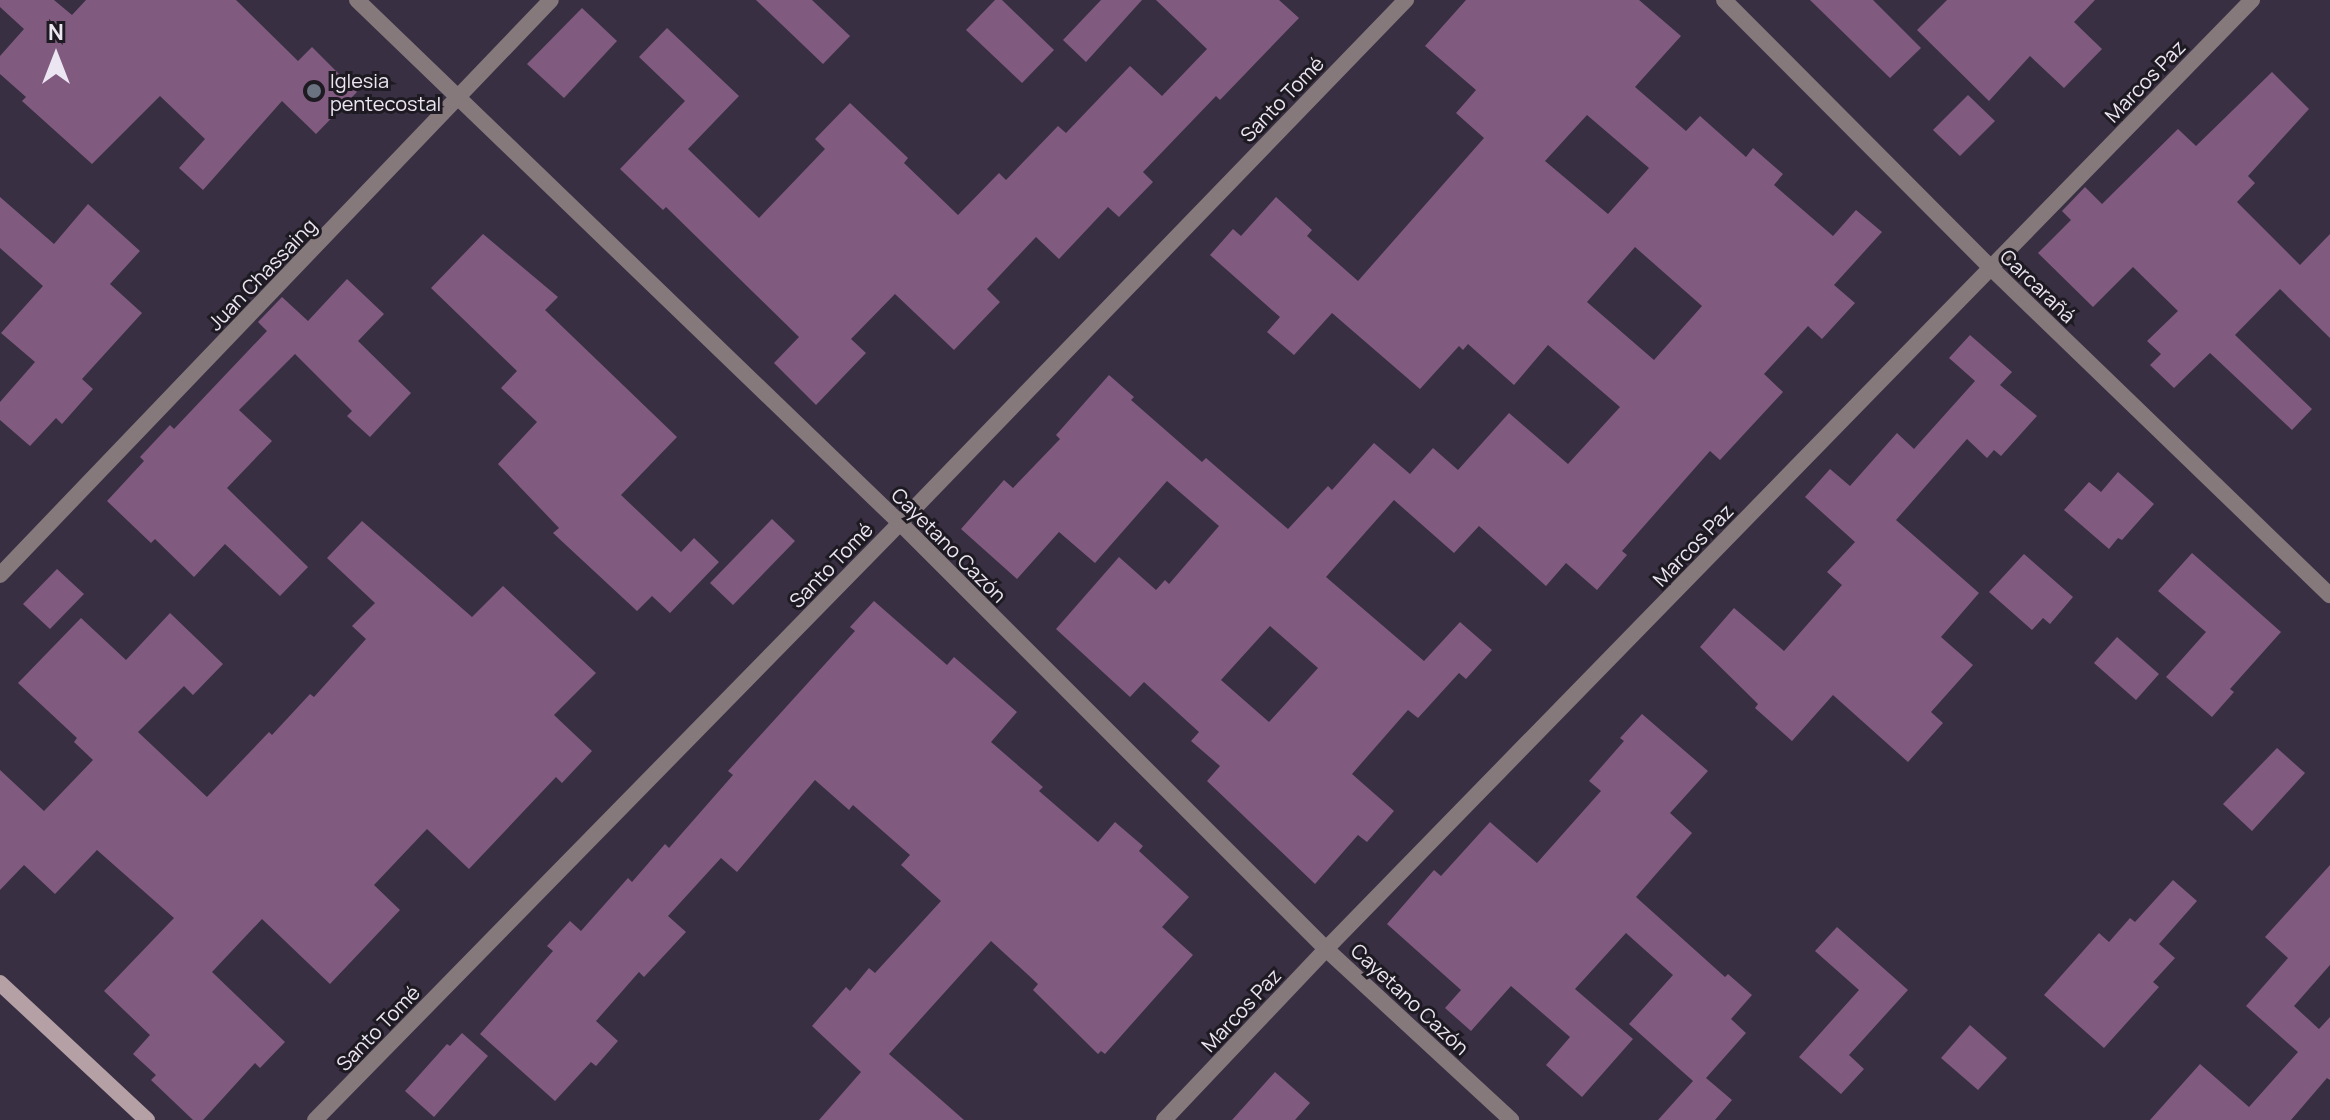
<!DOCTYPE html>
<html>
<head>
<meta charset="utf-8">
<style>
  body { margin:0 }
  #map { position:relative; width:2330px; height:1120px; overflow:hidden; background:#382f43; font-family:Manrope,sans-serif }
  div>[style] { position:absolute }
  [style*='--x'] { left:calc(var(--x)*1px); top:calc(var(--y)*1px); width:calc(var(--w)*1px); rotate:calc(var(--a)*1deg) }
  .building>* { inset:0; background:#815a7f }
  .street>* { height:16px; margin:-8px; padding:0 8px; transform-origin:8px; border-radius:8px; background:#86797c }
  .secondary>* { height:16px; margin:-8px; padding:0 8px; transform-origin:8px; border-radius:8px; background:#b4a0a5 }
  .dots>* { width:22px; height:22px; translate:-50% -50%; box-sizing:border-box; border:4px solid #1e1a22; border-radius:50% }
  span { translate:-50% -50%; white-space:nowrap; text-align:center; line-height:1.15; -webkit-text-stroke:6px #1e1a22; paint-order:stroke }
  .poi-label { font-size:20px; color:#ece6f3 }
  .left { translate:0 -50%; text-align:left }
  .street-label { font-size:20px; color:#ece6f3 }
  .north { position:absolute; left:16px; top:16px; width:80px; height:80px; -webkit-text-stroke:6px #1e1a22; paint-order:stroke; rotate:0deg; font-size:22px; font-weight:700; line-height:32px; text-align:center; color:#ece6f3 }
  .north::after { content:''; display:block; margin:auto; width:28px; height:36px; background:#ece6f3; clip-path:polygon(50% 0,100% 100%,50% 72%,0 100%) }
</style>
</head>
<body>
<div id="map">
  <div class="building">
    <div style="clip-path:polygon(0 0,54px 0,72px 15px,86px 0,236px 0,298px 61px,312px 47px,357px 92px,316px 134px,282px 101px,203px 190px,179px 168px,205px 139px,160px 96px,92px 164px,22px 101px,26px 97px,0 74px,0 56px,24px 29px,0 7px)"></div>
    <div style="clip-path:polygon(756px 0,812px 0,850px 36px,823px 64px)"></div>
    <div style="clip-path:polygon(995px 0,1002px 0,1054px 50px,1022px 83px,966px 30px)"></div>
    <div style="clip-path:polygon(1101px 0,1142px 0,1086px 62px,1063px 40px)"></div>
    <div style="clip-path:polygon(1156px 0,1279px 0,1299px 18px,1220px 100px,1216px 96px,1143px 172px,1153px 182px,1119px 217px,1108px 207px,1059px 259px,1036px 237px,987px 289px,1000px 302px,954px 350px,895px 294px,851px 339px,866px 353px,816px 405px,774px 363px,799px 337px,666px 207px,663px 210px,620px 169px,685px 101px,639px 57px,667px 28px,739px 96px,688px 149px,759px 218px,825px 149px,815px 139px,850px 103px,908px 158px,904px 163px,958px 215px,999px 173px,1006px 180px,1058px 126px,1066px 133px,1130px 66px,1162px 96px,1207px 49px)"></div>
    <div style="clip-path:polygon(evenodd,1466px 0,1639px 0,1681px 36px,1635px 87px,1686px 131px,1700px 116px,1746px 157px,1753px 148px,1783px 174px,1774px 185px,1833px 236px,1856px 210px,1882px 232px,1834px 285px,1855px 303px,1822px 339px,1808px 326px,1764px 374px,1783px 392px,1720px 460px,1710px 451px,1622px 551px,1627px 555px,1597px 590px,1566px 563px,1546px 586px,1479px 526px,1454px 553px,1394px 500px,1326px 577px,1424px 661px,1460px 622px,1492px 650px,1466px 679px,1459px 673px,1418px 718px,1408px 710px,1352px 774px,1394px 811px,1367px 842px,1358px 835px,1315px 884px,1207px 781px,1220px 766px,1191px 741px,1199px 732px,1144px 682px,1130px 697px,1056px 629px,1119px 557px,1156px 590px,1165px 580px,1169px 584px,1219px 526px,1167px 481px,1095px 563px,1059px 532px,1017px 579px,961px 529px,1004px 480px,1013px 488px,1060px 439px,1056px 435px,1109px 375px,1134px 397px,1131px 400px,1202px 462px,1206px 458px,1288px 529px,1328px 486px,1332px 490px,1374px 443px,1410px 474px,1433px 448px,1458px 470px,1509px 413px,1568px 464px,1620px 407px,1548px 345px,1514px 385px,1468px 344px,1463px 350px,1459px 346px,1420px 389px,1332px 313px,1294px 355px,1267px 332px,1280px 317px,1210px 255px,1233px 229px,1241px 236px,1276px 197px,1312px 230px,1307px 236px,1358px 281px,1484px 138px,1456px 113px,1476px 90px,1425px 46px,1466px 0,1587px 115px,1649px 168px,1608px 214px,1545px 161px,1587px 115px,1466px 0,1635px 247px,1702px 306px,1654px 360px,1587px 302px,1635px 247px,1466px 0,1270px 626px,1318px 668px,1269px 722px,1221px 680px,1270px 626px)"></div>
    <div style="clip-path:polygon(1810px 0,1873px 0,1921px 48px,1890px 78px)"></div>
    <div style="clip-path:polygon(1947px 0,2095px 0,2074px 22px,2102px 49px,2064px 88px,2030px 56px,1989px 101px,1917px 30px)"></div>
    <div style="clip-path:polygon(582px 8px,617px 41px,564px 98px,527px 64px)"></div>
    <div style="clip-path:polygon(2272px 72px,2309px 109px,2248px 176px,2255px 183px,2237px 202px,2300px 265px,2330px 234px,2330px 338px,2280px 289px,2235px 335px,2312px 409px,2292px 430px,2210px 353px,2174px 388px,2150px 365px,2161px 354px,2147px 341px,2178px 311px,2133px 267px,2093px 307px,2038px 253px,2071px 220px,2062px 211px,2085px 187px,2102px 204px,2178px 129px,2196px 146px)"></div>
    <div style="clip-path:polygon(1968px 95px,1995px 121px,1960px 156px,1933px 130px)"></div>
    <div style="clip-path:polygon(0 197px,54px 244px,88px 204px,140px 251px,110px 284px,142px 313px,82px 379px,93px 389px,62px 424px,56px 418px,30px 446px,0 420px,0 402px,35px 362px,1px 333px,43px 286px,0 248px)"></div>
    <div style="clip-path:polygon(483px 234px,558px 297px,545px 310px,677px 437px,621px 495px,681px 552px,694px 538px,719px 562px,670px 613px,652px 596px,637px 611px,553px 533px,559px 528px,498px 464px,537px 422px,501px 388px,517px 371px,431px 288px)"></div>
    <div style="clip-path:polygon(347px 279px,384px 314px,358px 341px,411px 393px,370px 437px,347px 416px,352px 411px,295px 354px,239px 410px,272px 441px,227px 488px,308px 567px,280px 596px,225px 544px,194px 577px,155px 539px,151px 543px,107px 501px,144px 461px,140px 457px,170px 425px,174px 429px,267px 331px,258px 322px,282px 297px,308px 321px)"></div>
    <div style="clip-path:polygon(1970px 335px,2012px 372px,2000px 385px,2037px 416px,2001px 456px,1994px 450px,1987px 458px,1967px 439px,1896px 520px,1979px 593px,1941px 637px,1973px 665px,1931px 712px,1943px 723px,1908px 762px,1833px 695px,1792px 741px,1755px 708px,1758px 704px,1700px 647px,1734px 608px,1784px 651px,1842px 585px,1827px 572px,1855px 542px,1805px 497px,1830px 469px,1850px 486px,1897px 433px,1914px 449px,1975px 381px,1949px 358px)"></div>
    <div style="clip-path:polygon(2118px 472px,2154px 504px,2122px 540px,2118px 538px,2109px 549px,2064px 510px,2089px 482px,2101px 492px)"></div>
    <div style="clip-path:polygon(772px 519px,795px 541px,733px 605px,710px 583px)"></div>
    <div style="clip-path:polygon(362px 521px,472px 617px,503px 586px,596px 673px,554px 715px,592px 751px,562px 783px,556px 777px,469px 869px,427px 829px,374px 885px,400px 910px,330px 984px,262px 919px,212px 972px,285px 1042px,260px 1068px,255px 1063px,203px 1120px,193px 1120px,151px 1080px,156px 1075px,133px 1054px,150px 1035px,104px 991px,174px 918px,97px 850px,55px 894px,24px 865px,0 890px,0 770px,44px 811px,93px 760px,74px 742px,77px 738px,18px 683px,81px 618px,126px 660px,170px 613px,223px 664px,193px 695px,184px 686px,138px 732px,207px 797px,269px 732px,272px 735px,310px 694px,314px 697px,366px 639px,352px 626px,375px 603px,327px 558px)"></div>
    <div style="clip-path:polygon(2192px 553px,2281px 632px,2230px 689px,2234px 692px,2212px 717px,2166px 677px,2206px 632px,2158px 591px)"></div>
    <div style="clip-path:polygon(2024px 554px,2073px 597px,2050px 624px,2043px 618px,2032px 630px,1989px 592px)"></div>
    <div style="clip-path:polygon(57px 569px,84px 594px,50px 629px,23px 604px)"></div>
    <div style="clip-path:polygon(874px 601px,947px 665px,954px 657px,1017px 712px,991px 742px,1043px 787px,1039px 791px,1098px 842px,1115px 822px,1143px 846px,1139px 851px,1189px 897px,1162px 927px,1193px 955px,1105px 1054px,1101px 1051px,1098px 1054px,1033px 990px,1038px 984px,991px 941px,889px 1054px,964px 1120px,819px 1120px,861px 1072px,812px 1026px,846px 987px,850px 991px,869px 968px,875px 973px,941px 901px,901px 865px,910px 855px,853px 805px,849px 810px,815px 780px,737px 872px,721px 858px,668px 916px,686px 932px,644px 977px,639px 972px,596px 1021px,618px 1041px,596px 1066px,591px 1062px,555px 1101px,480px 1034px,553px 951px,547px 946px,570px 921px,581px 931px,628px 878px,632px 882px,665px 844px,669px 848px,733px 775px,728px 771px,855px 631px,850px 627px)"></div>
    <div style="clip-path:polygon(2117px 637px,2159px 674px,2136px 700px,2094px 663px)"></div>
    <div style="clip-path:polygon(1642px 714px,1708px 771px,1670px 813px,1692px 833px,1636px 897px,1725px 977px,1728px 974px,1752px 995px,1731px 1019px,1746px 1033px,1706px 1078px,1732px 1100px,1715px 1120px,1658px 1120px,1693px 1081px,1629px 1024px,1673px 975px,1626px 933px,1575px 989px,1633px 1039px,1582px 1097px,1546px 1065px,1570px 1037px,1511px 986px,1471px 1031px,1445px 1008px,1461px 990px,1387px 924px,1434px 870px,1441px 876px,1490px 822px,1537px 863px,1601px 791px,1589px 781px,1624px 741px,1620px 738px)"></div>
    <div style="clip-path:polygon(2277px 748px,2305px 773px,2252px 831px,2223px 804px)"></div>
    <div style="clip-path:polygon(2330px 865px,2330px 965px,2294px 1006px,2319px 1029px,2330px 1017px,2330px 1080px,2327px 1078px,2291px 1120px,2150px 1120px,2200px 1064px,2249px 1107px,2298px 1052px,2246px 1006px,2288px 958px,2265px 937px)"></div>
    <div style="clip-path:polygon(2173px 880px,2197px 901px,2159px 944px,2175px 958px,2153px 982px,2159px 987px,2104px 1048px,2044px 995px,2099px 933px,2109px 942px,2130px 918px,2135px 922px)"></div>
    <div style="clip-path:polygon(1837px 927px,1908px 990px,1849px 1055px,1864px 1069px,1841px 1094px,1799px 1057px,1859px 990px,1815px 951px)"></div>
    <div style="clip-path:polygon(1970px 1025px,2007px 1058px,1978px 1090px,1941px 1058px)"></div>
    <div style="clip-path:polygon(462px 1033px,488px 1056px,434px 1117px,405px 1091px,447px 1044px,450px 1046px)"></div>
    <div style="clip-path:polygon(1275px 1072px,1310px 1103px,1295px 1120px,1232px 1120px)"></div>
  </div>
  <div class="street">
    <div style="--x:357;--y:0;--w:754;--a:43.93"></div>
    <div style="--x:900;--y:523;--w:602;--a:45"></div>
    <div style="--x:1326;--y:949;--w:252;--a:42.7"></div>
    <div style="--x:1724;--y:0;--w:378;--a:45.1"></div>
    <div style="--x:1991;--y:268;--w:471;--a:44"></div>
    <div style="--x:0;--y:575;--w:796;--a:-46.22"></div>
    <div style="--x:315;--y:1120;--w:836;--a:-45.58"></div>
    <div style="--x:900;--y:523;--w:728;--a:-45.95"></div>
    <div style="--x:1164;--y:1120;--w:236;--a:-46.5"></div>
    <div style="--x:1326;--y:949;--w:1326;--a:-45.7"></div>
  </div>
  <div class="secondary">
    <div style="--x:0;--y:983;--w:201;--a:43"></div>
  </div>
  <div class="dots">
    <div style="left:314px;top:91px;background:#6b7280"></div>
  </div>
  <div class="poi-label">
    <span class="left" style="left:330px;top:92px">Iglesia<br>pentecostal</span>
  </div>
  <div class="street-label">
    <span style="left:2145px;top:81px;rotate:-46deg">Marcos Paz</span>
    <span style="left:1282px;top:99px;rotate:-46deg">Santo Tomé</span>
    <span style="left:262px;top:274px;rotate:-46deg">Juan Chassaing</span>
    <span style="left:2038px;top:286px;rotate:44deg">Carcarañá</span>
    <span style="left:949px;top:545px;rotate:45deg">Cayetano Cazón</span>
    <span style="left:1693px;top:545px;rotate:-46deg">Marcos Paz</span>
    <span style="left:831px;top:565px;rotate:-46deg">Santo Tomé</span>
    <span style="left:1410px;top:999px;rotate:43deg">Cayetano Cazón</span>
    <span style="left:1241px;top:1010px;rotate:-47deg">Marcos Paz</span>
    <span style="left:378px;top:1028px;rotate:-46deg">Santo Tomé</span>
  </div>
  <div class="north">N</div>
</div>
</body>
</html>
